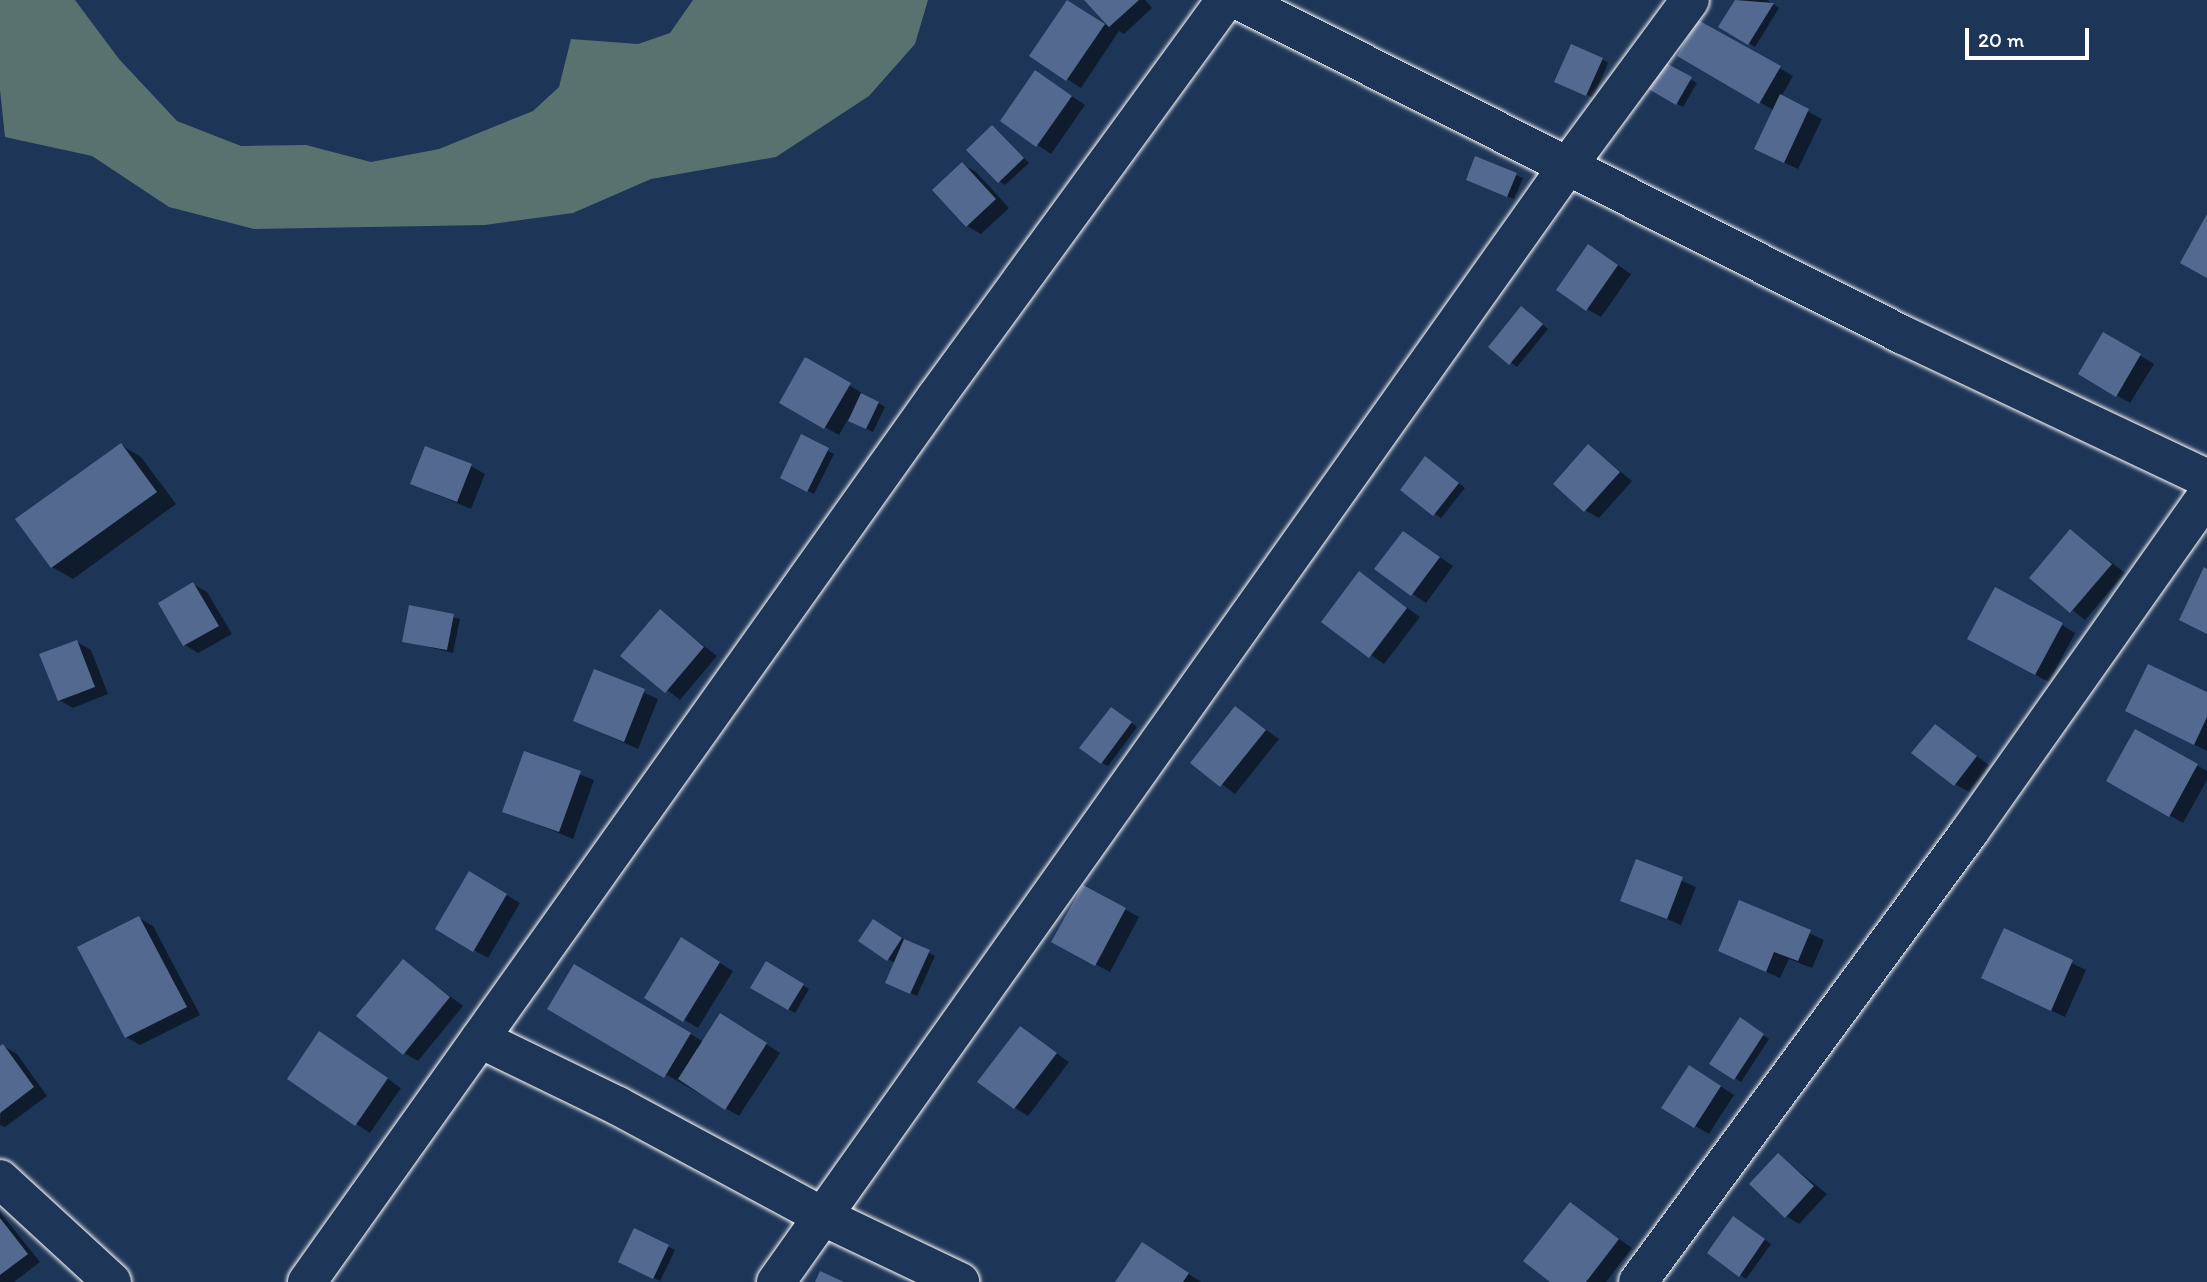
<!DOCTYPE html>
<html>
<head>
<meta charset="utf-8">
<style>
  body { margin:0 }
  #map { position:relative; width:2207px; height:1282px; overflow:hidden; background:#1d3557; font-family:Itim,sans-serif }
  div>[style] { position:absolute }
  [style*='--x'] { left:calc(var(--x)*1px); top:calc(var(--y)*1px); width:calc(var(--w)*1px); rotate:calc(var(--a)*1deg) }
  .green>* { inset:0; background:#57726f }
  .shadow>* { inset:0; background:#0007 }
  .building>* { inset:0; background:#546990 }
  .roads { filter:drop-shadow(0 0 2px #fff) drop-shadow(0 0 2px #fff) }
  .minor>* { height:38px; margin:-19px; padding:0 19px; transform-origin:19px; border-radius:19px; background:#1d3557 }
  span { translate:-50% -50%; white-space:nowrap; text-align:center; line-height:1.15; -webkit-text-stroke:6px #1d3557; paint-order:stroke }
  .scale { position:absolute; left:1965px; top:28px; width:124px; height:32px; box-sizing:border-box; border:4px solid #fff; border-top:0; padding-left:9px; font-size:21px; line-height:24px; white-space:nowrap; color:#fff; -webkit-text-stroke:5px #1d3557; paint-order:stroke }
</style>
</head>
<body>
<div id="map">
  <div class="green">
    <div style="clip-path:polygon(0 0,75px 0,119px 59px,177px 121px,241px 146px,306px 145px,371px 162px,439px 149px,533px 111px,559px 87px,571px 39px,638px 44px,670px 33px,693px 0,928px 0,915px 44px,869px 96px,776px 157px,651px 179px,573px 213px,485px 225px,254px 229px,169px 207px,92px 156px,5px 137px,0 90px)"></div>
  </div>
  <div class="shadow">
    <div style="clip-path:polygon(1087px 0,1145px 0,1152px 8px,1124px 34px,1119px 31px,1081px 88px,1032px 56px,1069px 1px,1111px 28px)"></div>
    <div style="clip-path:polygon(1737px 0,1767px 0,1779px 8px,1755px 47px,1721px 26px)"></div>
    <div style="clip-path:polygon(1699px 22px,1793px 76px,1781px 97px,1822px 119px,1798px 169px,1770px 156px,1775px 111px,1679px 56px)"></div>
    <div style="clip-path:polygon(1602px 59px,1608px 63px,1593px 98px,1563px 85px)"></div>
    <div style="clip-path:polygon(1663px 64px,1697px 83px,1683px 107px,1649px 88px)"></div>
    <div style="clip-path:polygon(1049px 81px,1085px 105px,1051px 154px,1002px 121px)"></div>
    <div style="clip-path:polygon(993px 128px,1029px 163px,1005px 185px,999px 181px)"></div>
    <div style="clip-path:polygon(962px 164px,976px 172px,1009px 208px,981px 234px,967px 226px,935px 190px)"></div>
    <div style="clip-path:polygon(1516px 175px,1523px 178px,1514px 199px,1474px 183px)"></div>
    <div style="clip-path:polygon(1602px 254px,1631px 274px,1601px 317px,1587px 309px)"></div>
    <div style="clip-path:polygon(1527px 312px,1548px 329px,1517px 367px,1490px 347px)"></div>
    <div style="clip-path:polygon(2104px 334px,2154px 364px,2130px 403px,2081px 374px)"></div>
    <div style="clip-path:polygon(806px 359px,885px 407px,873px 432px,848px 419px,839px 435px,781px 402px)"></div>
    <div style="clip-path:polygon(802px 437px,834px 454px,814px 494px,788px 481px)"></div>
    <div style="clip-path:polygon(121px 445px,141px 457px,176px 504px,73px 579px,52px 567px)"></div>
    <div style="clip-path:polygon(1589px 446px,1632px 481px,1599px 518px,1585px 510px)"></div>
    <div style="clip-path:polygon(1432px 462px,1465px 488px,1441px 518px,1402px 490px)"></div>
    <div style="clip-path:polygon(471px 466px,485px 474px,471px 509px,412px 484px)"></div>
    <div style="clip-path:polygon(2071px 531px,2125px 573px,2085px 620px,2031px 578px)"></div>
    <div style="clip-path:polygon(1417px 541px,1453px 566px,1426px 603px,1376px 569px)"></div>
    <div style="clip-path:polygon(1360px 574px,1420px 617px,1384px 664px,1323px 622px)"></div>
    <div style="clip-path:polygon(193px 584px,207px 592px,232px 634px,198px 653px,185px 645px)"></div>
    <div style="clip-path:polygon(410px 607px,460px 619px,453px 653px,404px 641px)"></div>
    <div style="clip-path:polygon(660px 612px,717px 656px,680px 700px,623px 655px)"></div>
    <div style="clip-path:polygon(2062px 625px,2075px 633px,2049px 682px,1983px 647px)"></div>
    <div style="clip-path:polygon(77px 642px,91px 650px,108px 694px,73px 708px,59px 700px)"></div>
    <div style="clip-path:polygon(595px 671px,658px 699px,638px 749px,575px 721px)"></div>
    <div style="clip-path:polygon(2207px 694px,2207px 751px,2127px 711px)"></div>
    <div style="clip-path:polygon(1236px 709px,1279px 739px,1235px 794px,1193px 762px)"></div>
    <div style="clip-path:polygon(1117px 712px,1137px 727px,1108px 766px,1102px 763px)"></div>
    <div style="clip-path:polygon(1935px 726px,1989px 765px,1969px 792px,1955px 784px)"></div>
    <div style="clip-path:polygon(2136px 731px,2207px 771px,2207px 780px,2183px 823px,2108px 780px)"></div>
    <div style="clip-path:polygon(525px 753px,594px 780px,573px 839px,504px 811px)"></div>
    <div style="clip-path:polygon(1637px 861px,1696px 887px,1681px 925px,1622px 900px)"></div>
    <div style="clip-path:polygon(469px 873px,520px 903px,488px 958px,437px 929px)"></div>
    <div style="clip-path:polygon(1084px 887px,1139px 917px,1110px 972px,1067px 949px)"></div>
    <div style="clip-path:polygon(1740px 902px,1824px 940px,1812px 968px,1789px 959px,1780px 978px,1720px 951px)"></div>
    <div style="clip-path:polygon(139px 918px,153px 926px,200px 1015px,140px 1045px,126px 1037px)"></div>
    <div style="clip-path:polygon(873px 922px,935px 956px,917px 996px,893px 986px,895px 963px,888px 959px)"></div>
    <div style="clip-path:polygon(2005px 931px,2086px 970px,2065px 1017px,1983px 978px)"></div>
    <div style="clip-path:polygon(696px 948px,733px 971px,698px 1028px,646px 997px)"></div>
    <div style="clip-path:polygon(403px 961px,463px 1006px,418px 1061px,404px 1053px)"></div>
    <div style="clip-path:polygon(767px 964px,809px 989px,795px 1013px,752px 987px)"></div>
    <div style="clip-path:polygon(575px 966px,704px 1042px,735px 1023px,780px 1053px,739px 1116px,549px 1008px)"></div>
    <div style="clip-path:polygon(1740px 1020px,1769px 1039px,1741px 1082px,1712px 1063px)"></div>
    <div style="clip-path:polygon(1020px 1028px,1069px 1062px,1028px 1116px,1015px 1108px)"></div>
    <div style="clip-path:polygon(333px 1041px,401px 1088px,370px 1133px,289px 1079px)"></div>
    <div style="clip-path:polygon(3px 1046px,17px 1054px,47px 1096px,5px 1127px,0 1125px)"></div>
    <div style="clip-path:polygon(1703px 1075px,1734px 1095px,1709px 1134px,1664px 1107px)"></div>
    <div style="clip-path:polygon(1778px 1155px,1827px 1194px,1799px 1224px,1786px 1216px)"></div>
    <div style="clip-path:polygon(1570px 1204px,1632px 1248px,1606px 1282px,1553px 1282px)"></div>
    <div style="clip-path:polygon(0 1212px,40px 1262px,14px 1282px,0 1282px)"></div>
    <div style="clip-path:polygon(1740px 1222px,1771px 1244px,1746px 1279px,1740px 1275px)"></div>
    <div style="clip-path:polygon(635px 1230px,675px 1250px,660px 1281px,626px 1265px)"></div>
    <div style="clip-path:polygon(1156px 1252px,1201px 1282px,1117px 1282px)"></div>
  </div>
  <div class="building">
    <div style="clip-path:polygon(1067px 0,1105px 24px,1066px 81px,1029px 56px)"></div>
    <div style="clip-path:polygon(1084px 0,1139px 0,1109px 27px)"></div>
    <div style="clip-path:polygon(1735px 0,1774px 3px,1748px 45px,1718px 27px)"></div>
    <div style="clip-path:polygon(1698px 20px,1781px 66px,1759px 104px,1677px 56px)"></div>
    <div style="clip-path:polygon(1571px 44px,1603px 58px,1586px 96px,1554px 82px)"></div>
    <div style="clip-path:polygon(1662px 61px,1692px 77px,1676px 105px,1647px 88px)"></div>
    <div style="clip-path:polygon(1035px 70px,1072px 96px,1036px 147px,1000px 121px)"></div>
    <div style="clip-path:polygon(1780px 94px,1809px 109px,1784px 163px,1754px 149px)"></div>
    <div style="clip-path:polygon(992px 125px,1024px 158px,998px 183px,966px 150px)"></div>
    <div style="clip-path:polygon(1475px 156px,1517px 173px,1507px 197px,1466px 180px)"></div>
    <div style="clip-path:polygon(962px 162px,996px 199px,966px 227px,932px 190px)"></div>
    <div style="clip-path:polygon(2207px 214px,2207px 278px,2180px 263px)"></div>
    <div style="clip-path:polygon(1588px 244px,1618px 265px,1586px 311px,1556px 290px)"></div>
    <div style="clip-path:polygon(1521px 306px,1543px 324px,1509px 365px,1488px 347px)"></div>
    <div style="clip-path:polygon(2103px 332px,2141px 354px,2116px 397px,2078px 374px)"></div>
    <div style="clip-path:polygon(805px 357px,851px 383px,824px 429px,779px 403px)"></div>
    <div style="clip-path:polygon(861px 393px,879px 402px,866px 429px,848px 421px)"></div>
    <div style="clip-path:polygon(801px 434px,829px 448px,807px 492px,780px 478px)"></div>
    <div style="clip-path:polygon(121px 443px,157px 492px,51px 568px,15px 519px)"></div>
    <div style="clip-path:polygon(1588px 444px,1620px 472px,1584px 512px,1553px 484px)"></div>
    <div style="clip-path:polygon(425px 446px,472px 464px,457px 502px,410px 484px)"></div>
    <div style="clip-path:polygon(1425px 456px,1459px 483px,1433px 516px,1400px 490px)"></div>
    <div style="clip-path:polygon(2070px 529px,2112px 564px,2070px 613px,2029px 578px)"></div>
    <div style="clip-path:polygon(1403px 531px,1440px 557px,1411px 596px,1374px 569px)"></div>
    <div style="clip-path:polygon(2204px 567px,2207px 569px,2207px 634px,2179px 620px)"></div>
    <div style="clip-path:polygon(1359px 571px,1407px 608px,1369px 658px,1321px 622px)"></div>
    <div style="clip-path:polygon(193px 582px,219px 626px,183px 646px,158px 603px)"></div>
    <div style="clip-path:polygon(1995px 587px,2063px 623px,2035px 675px,1967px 639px)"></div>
    <div style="clip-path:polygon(409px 605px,454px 614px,447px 650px,402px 642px)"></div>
    <div style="clip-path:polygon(660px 609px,704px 647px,665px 693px,620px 656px)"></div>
    <div style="clip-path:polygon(77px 640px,95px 687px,58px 701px,39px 654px)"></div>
    <div style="clip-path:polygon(2148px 664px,2207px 692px,2207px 717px,2194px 745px,2125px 711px)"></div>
    <div style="clip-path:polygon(594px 669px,645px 689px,624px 742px,573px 721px)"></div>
    <div style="clip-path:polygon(1235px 706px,1266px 730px,1220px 787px,1190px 763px)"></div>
    <div style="clip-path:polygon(1111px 707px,1132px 722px,1101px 764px,1079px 748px)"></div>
    <div style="clip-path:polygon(1935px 724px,1977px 756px,1954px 786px,1911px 753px)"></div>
    <div style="clip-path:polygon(2135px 729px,2198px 764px,2169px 817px,2106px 781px)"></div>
    <div style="clip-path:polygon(524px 751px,581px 771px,559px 832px,502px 812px)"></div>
    <div style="clip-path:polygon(1636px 859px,1683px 877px,1667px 919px,1620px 901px)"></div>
    <div style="clip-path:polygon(469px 871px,507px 894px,473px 952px,435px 929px)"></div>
    <div style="clip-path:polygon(1083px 885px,1126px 908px,1095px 966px,1051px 942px)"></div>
    <div style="clip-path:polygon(1739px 900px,1811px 930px,1798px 961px,1774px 952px,1766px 972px,1718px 951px)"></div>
    <div style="clip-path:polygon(139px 916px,187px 1007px,125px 1038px,77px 947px)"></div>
    <div style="clip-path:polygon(873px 919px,902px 938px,887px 961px,858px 941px)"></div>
    <div style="clip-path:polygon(2004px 928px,2073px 960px,2051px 1011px,1981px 978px)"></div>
    <div style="clip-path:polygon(681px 937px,720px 962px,683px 1022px,644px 998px)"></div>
    <div style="clip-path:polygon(904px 939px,930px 950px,910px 994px,885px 983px)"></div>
    <div style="clip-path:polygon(403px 959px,450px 997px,403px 1055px,356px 1016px)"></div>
    <div style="clip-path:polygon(766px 961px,804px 984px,788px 1010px,750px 988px)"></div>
    <div style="clip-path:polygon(574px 964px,691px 1033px,664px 1078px,547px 1009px)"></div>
    <div style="clip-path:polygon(720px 1013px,767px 1043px,725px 1110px,678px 1079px)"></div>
    <div style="clip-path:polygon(1740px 1017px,1764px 1034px,1734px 1080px,1709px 1064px)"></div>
    <div style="clip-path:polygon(1020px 1026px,1057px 1053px,1014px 1109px,977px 1082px)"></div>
    <div style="clip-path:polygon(319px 1031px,388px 1078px,355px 1126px,287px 1079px)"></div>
    <div style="clip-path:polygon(3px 1044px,34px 1087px,0 1113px,0 1046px)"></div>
    <div style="clip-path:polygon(1689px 1065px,1721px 1086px,1694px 1128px,1661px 1108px)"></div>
    <div style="clip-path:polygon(1778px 1153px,1814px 1186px,1785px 1218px,1749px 1184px)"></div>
    <div style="clip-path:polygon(1570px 1202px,1619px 1239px,1586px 1282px,1550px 1282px,1523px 1261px)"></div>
    <div style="clip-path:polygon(1733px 1216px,1765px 1239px,1739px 1277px,1707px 1253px)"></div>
    <div style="clip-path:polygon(0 1218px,28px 1254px,0 1275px)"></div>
    <div style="clip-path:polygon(634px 1228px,669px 1245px,653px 1279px,618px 1262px)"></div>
    <div style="clip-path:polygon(1142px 1242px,1189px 1273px,1183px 1282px,1115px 1282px)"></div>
    <div style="clip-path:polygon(820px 1271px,844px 1282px,815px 1282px)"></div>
  </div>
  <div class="roads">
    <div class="minor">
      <div style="--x:1238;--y:0;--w:745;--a:26.74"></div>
      <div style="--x:1903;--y:335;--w:336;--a:25.3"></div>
      <div style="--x:480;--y:1039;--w:153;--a:25.9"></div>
      <div style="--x:618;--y:1106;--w:234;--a:28.3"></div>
      <div style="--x:824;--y:1217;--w:151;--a:25.5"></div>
      <div style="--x:0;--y:1179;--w:152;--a:42.6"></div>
      <div style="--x:307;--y:1282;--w:1086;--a:-54.6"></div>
      <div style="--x:936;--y:397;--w:492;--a:-53.9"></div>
      <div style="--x:776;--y:1282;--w:1367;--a:-54.65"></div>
      <div style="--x:1567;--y:167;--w:207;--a:-53.6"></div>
      <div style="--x:1638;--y:1282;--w:560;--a:-53.64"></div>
      <div style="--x:1970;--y:831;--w:411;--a:-54.8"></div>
    </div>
  </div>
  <div class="scale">20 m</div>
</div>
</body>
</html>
